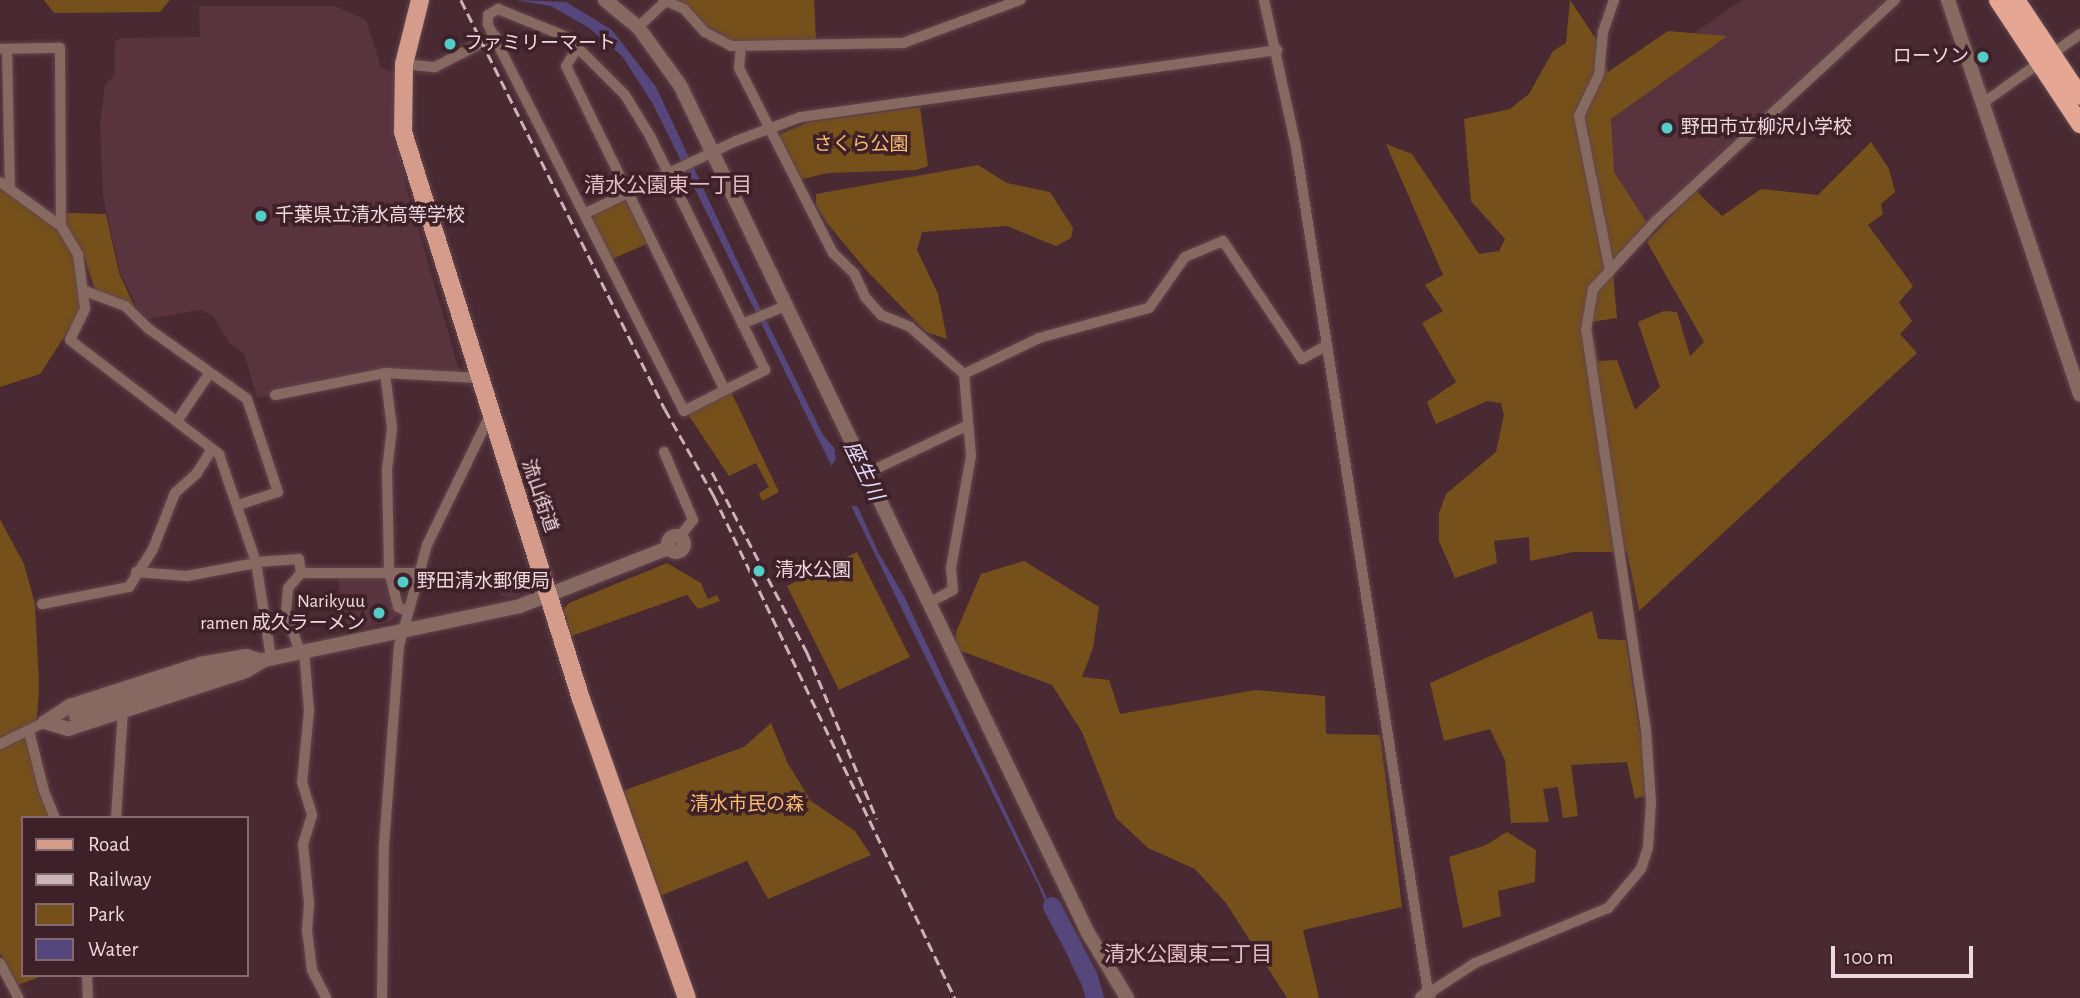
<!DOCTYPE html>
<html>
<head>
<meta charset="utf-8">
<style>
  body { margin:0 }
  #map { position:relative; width:2080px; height:998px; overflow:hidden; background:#492a32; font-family:"Alegreya Sans","Noto Sans JP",sans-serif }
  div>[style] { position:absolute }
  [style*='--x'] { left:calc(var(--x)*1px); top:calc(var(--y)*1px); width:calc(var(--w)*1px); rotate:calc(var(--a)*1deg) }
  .built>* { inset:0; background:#59333d }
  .round { border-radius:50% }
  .green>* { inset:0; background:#76501a }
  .water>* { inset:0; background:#55467b }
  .pier>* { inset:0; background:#492a32 }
  .river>* { height:18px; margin:-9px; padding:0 9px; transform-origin:9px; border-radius:9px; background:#55467b }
  .roads { filter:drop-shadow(0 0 2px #63464d) drop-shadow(0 0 2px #63464d) }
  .minor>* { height:10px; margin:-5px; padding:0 5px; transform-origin:5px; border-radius:5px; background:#866961 }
  .tertiary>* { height:14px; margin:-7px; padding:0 7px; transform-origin:7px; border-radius:7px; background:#866961 }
  .tertiary>.ring { margin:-7px; padding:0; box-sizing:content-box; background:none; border:14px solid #866961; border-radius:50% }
  .primary>* { height:18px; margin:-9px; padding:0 9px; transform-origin:9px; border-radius:9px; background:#d59c8b }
  .trunk>* { height:18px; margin:-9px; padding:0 9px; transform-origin:9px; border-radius:9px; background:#e5a694 }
  .rail>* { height:2.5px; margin-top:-1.25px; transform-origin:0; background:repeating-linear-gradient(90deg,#cab4b9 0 10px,transparent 0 15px) }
  .dots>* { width:19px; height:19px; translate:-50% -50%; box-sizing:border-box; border:4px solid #3e2028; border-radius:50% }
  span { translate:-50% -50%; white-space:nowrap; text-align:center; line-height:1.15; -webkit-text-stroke:7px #3e2028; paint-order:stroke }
  .poi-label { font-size:19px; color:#edd9dd }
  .left { translate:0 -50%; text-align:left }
  .right { translate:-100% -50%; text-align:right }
  .park-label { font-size:19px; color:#fabd72 }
  .street-label { font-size:19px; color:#edd9dd }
  .neighbourhood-label { font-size:21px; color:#e4bcc5 }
  .water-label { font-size:21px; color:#e1dafc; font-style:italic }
  .legend { position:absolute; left:21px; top:816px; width:228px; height:161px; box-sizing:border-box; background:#3e2028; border:2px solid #846a70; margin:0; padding:9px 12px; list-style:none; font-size:21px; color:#edd9dd }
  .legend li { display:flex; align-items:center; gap:14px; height:35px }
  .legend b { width:35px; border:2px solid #846a70 }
  .scale { position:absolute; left:1831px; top:946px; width:142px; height:32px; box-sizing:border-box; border:4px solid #edd9dd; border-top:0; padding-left:9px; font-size:21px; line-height:24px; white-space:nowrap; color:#edd9dd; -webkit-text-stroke:5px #3e2028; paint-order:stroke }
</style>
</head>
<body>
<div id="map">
  <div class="built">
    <div style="clip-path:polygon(1742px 0,1886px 0,1615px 260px,1584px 109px)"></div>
    <div style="clip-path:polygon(199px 6px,335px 6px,366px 20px,381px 67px,396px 75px,396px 130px,406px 186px,461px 377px,379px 371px,257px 398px,244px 353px,229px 343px,213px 316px,201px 310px,147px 319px,138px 309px,120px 273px,103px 196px,100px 125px,105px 85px,115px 74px,115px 42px,120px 38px,200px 37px)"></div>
    <div class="round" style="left:497px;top:572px;width:26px;height:26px"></div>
    <div style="clip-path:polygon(336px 574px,388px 577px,398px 614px,393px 621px,349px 631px)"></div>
  </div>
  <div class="green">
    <div style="clip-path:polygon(44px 0,170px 0,160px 12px,54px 13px)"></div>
    <div style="clip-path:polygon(677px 0,814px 0,816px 39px,733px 41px,704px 24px)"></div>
    <div style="clip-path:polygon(1570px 0,1598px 42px,1608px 72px,1668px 31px,1727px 36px,1611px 119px,1614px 172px,1647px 223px,1612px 261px,1617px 318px,1591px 322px,1598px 361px,1617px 360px,1635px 410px,1660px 387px,1638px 322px,1664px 311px,1677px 312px,1690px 356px,1704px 342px,1647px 242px,1695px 190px,1722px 216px,1761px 189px,1818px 195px,1871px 142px,1889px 169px,1895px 192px,1881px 204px,1883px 214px,1868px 225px,1913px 286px,1899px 302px,1912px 321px,1900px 334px,1917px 353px,1639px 611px,1627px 552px,1573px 552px,1530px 561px,1529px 537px,1494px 541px,1497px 563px,1455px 578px,1439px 541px,1439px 513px,1446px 494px,1496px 452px,1504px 415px,1501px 403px,1487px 401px,1436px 424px,1427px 402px,1456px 382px,1422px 323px,1443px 311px,1425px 285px,1443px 275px,1386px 144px,1412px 154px,1479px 254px,1499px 251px,1505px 239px,1471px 201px,1464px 119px,1510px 109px,1529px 94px,1553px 51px,1566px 43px)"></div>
    <div style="clip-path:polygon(920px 107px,928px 166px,916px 170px,828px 173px,798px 180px,778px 135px,809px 122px)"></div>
    <div style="clip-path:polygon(978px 165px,1007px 183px,1050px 192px,1073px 228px,1071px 238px,1056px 246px,1007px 226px,922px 232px,917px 250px,938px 294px,947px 339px,926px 332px,866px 270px,827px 223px,816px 205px,816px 194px)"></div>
    <div style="clip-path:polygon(0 188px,54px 226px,66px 240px,76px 257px,82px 293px,77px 317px,40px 374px,0 387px)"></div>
    <div style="clip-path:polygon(624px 199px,649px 243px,610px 260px,591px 220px,594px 214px)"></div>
    <div style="clip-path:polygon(66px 213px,106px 214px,119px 273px,136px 310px,95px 289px,81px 248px,66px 227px)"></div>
    <div style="clip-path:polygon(731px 392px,779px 492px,762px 501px,759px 493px,769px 487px,756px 463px,729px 476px,687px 413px)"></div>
    <div style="clip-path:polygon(0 519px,24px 564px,35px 604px,39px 686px,34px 763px,53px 818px,23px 818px,23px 975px,45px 975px,18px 985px,0 953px)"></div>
    <div style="clip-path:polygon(857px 552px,910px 657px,839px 690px,787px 586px)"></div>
    <div style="clip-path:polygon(1024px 561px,1099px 607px,1093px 648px,1082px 677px,1109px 680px,1120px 714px,1256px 690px,1325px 696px,1326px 734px,1380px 735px,1402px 907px,1303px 930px,1319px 998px,1287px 998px,1226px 903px,1195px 869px,1148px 848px,1116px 818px,1082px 732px,1052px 685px,956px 649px,956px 632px,981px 574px)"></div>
    <div style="clip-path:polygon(667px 563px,701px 583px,708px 599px,717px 595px,720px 601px,698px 609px,687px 595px,571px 636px,563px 610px,569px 603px)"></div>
    <div style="clip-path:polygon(1592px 611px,1598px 639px,1626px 640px,1644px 760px,1645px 796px,1635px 799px,1627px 762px,1571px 765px,1578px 816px,1563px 818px,1558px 787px,1543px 789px,1549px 822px,1511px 823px,1505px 760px,1490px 729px,1444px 741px,1430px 683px)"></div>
    <div style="clip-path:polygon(771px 723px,788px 764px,811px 801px,855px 831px,871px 855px,768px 899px,747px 861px,657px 897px,620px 792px,744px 747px)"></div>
    <div style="clip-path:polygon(1507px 832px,1536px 850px,1535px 882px,1498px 891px,1501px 916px,1463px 928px,1449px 857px,1486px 845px)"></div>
  </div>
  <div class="water">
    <div style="clip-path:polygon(514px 0,566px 2px,612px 30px,656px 87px,741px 269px,823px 435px,835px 449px,835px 456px,878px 552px,904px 596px,1094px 998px,1088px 998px,1071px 963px,1039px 887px,653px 104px,622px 56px,589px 28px,551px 6px)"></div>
  </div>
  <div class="pier">
    <div style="clip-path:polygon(838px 456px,861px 503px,863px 506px,847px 506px,828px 471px)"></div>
  </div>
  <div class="river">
    <div style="--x:1052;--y:906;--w:80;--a:62.5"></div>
    <div style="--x:1089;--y:977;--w:22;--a:74"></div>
  </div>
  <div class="roads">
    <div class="minor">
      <div style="--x:663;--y:0;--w:23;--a:23"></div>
      <div style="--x:684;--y:9;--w:31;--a:48"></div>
      <div style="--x:705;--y:32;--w:30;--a:28"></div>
      <div style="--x:731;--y:46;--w:172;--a:-1"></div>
      <div style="--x:903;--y:43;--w:125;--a:-20.2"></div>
      <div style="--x:1264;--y:0;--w:150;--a:77.7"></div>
      <div style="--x:1296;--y:147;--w:861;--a:81.12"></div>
      <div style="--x:498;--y:9;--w:74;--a:22.1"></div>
      <div style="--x:567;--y:37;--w:82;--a:45"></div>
      <div style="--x:625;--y:95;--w:48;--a:58.6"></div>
      <div style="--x:650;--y:136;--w:261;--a:63.8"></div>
      <div style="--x:765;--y:370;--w:91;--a:153.2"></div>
      <div style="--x:684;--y:411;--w:434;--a:-116.9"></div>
      <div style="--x:488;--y:24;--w:9;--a:-90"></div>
      <div style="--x:488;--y:15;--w:12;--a:-31"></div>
      <div style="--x:638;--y:27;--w:35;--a:-43"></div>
      <div style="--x:579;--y:46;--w:24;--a:123"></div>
      <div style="--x:566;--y:66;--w:361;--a:63.9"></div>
      <div style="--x:741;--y:46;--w:22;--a:95"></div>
      <div style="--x:739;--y:68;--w:208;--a:63.1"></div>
      <div style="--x:833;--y:253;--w:29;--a:44"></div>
      <div style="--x:854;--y:273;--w:26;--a:65"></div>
      <div style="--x:865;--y:297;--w:24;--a:48"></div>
      <div style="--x:881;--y:315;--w:31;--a:22"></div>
      <div style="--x:910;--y:327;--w:72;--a:41"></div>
      <div style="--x:964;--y:374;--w:82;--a:85.1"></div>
      <div style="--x:971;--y:456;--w:114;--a:100.1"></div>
      <div style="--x:951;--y:568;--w:22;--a:85"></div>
      <div style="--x:953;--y:590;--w:27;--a:152"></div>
      <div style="--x:0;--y:49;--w:60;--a:-1"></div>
      <div style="--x:60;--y:48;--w:178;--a:89.7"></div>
      <div style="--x:7;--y:49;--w:140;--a:88.8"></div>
      <div style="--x:404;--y:64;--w:31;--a:6"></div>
      <div style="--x:435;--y:67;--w:68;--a:-27.3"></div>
      <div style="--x:1983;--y:103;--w:119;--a:-35.4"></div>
      <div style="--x:0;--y:182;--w:75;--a:35.8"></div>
      <div style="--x:61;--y:226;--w:33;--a:59"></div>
      <div style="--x:78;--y:254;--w:55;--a:82.7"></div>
      <div style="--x:85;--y:309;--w:34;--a:116"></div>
      <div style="--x:70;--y:340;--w:188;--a:37.4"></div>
      <div style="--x:219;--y:454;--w:114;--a:71.1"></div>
      <div style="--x:256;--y:562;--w:97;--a:81.1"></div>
      <div style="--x:584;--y:214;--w:169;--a:-25.7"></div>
      <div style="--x:736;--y:141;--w:69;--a:-20.3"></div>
      <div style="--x:801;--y:117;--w:481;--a:-8"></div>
      <div style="--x:1610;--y:271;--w:158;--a:-101.3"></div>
      <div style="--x:1579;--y:116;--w:47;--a:-64.5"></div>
      <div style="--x:1599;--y:74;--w:42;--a:-84.6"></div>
      <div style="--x:1603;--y:32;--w:34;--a:-71"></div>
      <div style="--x:85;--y:291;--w:43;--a:20.6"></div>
      <div style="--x:125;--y:306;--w:33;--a:44"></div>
      <div style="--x:149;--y:329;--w:120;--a:35.5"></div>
      <div style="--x:247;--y:399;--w:98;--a:71.6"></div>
      <div style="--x:278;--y:492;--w:42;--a:162"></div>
      <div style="--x:742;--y:324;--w:47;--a:-22.7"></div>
      <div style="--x:964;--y:374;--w:83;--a:-25.6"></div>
      <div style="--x:1039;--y:338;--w:114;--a:-15.3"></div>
      <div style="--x:1149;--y:308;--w:62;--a:-54.8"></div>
      <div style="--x:1185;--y:257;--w:41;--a:-22.8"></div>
      <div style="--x:1223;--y:241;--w:142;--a:56.2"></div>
      <div style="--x:1302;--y:359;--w:29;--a:-29"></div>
      <div style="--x:275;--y:395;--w:112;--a:-11.3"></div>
      <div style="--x:177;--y:421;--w:57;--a:-55.8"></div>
      <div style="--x:664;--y:452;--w:74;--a:66.9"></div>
      <div style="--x:693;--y:520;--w:22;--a:129"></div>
      <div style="--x:865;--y:474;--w:112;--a:-25.4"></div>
      <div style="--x:256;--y:562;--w:43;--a:-4"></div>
      <div style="--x:299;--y:559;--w:14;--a:82"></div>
      <div style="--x:136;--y:572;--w:51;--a:4.5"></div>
      <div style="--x:187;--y:576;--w:70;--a:-10.7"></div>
      <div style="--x:42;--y:604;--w:89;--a:-11.1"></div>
      <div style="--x:129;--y:587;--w:45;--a:-57.7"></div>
      <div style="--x:153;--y:549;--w:60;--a:-68.6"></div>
      <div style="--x:175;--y:493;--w:30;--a:-42"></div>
      <div style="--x:197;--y:473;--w:28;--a:-58"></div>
      <div style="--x:408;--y:612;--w:11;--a:-153"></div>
      <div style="--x:398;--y:607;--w:38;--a:-104"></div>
      <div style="--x:389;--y:570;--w:100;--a:-91.1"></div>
      <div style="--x:387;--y:470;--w:42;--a:-83.2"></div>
      <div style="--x:392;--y:428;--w:55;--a:-97.3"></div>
      <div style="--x:385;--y:373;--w:93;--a:3.1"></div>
      <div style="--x:304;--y:651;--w:60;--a:85.2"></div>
      <div style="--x:309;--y:711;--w:71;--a:95.6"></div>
      <div style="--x:302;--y:782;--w:34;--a:73"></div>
      <div style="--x:312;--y:815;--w:30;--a:107"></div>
      <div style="--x:303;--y:844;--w:59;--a:84.2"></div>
      <div style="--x:309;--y:903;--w:27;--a:94"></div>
      <div style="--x:307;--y:930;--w:40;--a:82.9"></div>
      <div style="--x:312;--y:970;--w:31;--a:63"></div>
      <div style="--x:300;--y:652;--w:42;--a:-109.3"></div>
      <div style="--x:286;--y:612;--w:24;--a:-85"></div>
      <div style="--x:288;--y:588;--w:20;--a:-49"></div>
      <div style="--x:301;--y:573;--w:116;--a:0"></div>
      <div style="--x:29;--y:731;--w:62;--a:76"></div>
      <div style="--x:44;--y:791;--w:29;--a:68"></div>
      <div style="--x:0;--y:744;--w:50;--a:-26.1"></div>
      <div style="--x:116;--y:818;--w:107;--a:-86.3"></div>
      <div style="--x:0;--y:963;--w:40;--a:62"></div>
      <div style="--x:87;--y:975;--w:23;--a:88"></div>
      <div style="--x:1429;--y:993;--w:55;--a:-33.1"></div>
      <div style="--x:1475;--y:963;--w:144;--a:-22.5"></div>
      <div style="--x:1608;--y:908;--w:51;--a:-49.8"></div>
      <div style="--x:1641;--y:869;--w:22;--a:-72"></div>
      <div style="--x:1648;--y:848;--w:46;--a:-86.3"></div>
      <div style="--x:1651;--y:802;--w:72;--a:-94"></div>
      <div style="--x:1646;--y:730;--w:404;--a:-98.5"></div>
      <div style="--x:1586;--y:330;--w:42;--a:-80.3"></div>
      <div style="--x:1593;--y:289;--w:93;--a:-47.2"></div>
      <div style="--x:1656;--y:221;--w:326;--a:-42.8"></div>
      <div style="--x:382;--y:998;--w:153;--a:-89.3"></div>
      <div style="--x:384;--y:845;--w:200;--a:-85.7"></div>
      <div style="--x:399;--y:646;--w:105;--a:-74.5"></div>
      <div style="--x:427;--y:545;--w:144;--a:-64.1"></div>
    </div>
    <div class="tertiary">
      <div style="--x:605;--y:0;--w:43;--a:39.3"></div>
      <div style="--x:638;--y:27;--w:72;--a:54.1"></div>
      <div style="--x:680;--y:85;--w:941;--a:64.31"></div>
      <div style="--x:1088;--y:933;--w:76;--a:59"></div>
      <div style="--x:1948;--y:0;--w:416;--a:71.5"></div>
      <div class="ring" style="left:668px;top:536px;width:2px;height:2px"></div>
      <div style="--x:246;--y:656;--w:17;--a:17"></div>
      <div style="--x:262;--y:661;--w:19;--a:148"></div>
      <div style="--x:246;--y:671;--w:187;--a:162"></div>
      <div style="--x:68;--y:729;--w:24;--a:-163"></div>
      <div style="--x:45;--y:722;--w:30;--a:-33"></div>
      <div style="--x:70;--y:706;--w:137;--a:-17.9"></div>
      <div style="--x:200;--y:664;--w:47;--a:-9.9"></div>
      <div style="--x:76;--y:716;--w:163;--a:-17.5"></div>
      <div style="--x:231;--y:667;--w:295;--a:-11.9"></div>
      <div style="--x:520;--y:606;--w:159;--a:-21.4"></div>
      <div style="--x:1422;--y:998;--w:9;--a:-36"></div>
    </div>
    <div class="primary">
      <div style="--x:420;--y:0;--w:66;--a:104"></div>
      <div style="--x:404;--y:64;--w:68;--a:90.8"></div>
      <div style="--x:403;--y:132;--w:594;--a:72.57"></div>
      <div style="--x:581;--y:699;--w:317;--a:70.5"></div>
    </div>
    <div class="trunk">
      <div style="--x:1998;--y:0;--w:149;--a:56.5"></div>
      <div style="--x:2016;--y:0;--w:115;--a:56.3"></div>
    </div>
  </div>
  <div class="rail">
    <div style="--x:461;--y:0;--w:457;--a:63.5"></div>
    <div style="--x:665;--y:409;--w:100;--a:60.6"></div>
    <div style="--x:714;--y:496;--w:557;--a:64.36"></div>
    <div style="--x:712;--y:472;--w:204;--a:62.2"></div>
    <div style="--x:807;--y:652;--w:181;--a:67.3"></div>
  </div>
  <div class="dots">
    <div style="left:450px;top:44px;background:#53cdca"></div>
    <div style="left:1983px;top:57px;background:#53cdca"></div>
    <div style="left:1667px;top:128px;background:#53cdca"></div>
    <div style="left:261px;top:216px;background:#53cdca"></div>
    <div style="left:759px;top:571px;background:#53cdca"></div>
    <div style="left:403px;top:582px;background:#53cdca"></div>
    <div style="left:379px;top:613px;background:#53cdca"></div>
  </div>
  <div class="poi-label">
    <span class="left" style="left:464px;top:44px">ファミリーマート</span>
    <span class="right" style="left:1969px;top:57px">ローソン</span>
    <span class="left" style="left:1681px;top:128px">野田市立柳沢小学校</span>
    <span class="left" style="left:275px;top:216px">千葉県立清水高等学校</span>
    <span class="left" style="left:775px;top:571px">清水公園</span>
    <span class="left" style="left:417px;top:582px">野田清水郵便局</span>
    <span class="right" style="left:365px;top:613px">Narikyuu<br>ramen 成久ラーメン</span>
  </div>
  <div class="park-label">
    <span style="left:861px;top:145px">さくら公園</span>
    <span style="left:747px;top:805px">清水市民の森</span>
  </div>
  <div class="street-label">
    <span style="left:539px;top:496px;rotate:71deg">流山街道</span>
  </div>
  <div class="neighbourhood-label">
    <span style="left:668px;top:186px">清水公園東一丁目</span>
    <span style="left:1188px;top:955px">清水公園東二丁目</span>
  </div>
  <div class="water-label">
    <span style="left:863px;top:471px;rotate:64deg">座生川</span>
  </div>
  <ul class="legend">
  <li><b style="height:9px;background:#d59c8b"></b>Road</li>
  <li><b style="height:9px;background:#cab4b9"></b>Railway</li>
  <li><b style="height:19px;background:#76501a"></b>Park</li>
  <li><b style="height:19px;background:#55467b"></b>Water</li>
  </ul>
  <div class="scale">100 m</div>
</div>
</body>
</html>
